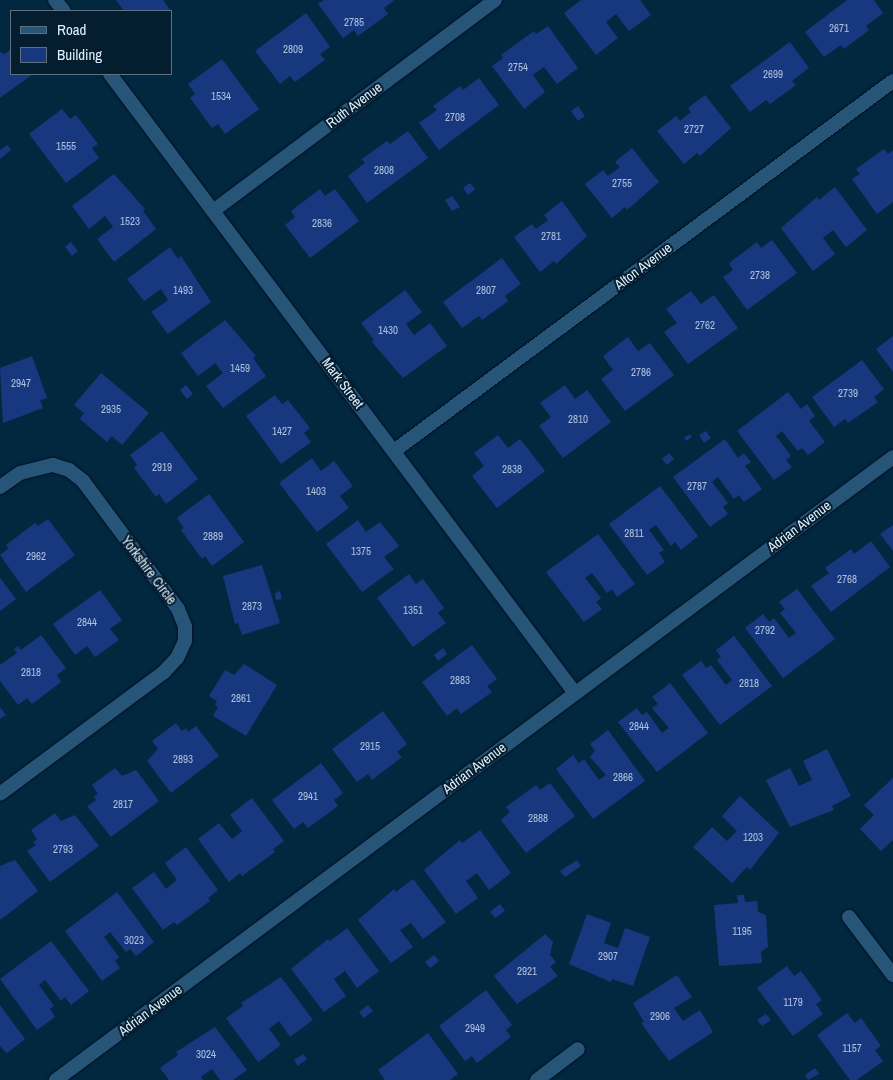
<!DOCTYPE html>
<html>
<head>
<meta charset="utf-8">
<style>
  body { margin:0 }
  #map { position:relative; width:893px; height:1080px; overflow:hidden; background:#022840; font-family:"Archivo Narrow",sans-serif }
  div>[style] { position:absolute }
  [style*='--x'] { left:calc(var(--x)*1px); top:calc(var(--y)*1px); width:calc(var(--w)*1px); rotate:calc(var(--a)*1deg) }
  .building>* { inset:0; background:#17387e }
  .roads { filter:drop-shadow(0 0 1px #000f20) drop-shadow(0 0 1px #000f20) }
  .minor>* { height:14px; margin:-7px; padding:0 7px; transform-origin:7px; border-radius:7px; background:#265578 }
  span { translate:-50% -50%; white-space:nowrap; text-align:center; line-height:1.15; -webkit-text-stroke:4px #051e2f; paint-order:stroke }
  .number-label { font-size:11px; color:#aec1dc }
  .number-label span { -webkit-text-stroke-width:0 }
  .street-label { font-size:14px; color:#e0effc }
  .legend { position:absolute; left:10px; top:10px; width:162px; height:65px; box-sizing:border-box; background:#051e2f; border:1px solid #5d7281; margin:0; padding:6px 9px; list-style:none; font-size:15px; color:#e0effc }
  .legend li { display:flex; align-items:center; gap:10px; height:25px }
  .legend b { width:25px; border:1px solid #5d7281 }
</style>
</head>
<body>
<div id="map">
  <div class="building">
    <div style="clip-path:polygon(116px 0,163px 0,171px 11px,124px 11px)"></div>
    <div style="clip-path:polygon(324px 0,394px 0,384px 8px,388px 14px,358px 36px,354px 30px,343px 38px,318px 4px)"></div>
    <div style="clip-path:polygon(581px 0,640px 0,651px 15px,629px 31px,616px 14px,606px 22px,618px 38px,596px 55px,564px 13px)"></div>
    <div style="clip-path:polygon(847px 0,874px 0,883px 13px,866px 26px,869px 30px,844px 49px,841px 45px,824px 57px,805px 32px)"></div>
    <div style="clip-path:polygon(306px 13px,330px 47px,320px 54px,325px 60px,295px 82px,290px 76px,280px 84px,255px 51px)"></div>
    <div style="clip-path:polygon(548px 26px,578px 68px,557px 84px,544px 67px,533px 75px,545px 92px,524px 109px,492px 66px,503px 58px,501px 55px,534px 31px,536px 34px)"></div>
    <div style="clip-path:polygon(790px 42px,809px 68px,792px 81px,796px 85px,770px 104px,766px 100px,750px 112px,730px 86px)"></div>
    <div style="clip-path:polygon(11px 49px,11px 74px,33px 74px,0 98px,0 52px,5px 54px)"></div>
    <div style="clip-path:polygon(222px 59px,259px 109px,225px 134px,218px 124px,212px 128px,190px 98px,195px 94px,188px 84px)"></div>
    <div style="clip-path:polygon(479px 78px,499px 105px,439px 150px,419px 123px,437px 110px,433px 106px,460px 86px,463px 90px)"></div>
    <div style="clip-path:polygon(705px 95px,731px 128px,700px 156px,697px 153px,684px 164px,657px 131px,676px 116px,680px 121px,691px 112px,688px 108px)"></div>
    <div style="clip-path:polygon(578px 106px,585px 116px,578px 121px,571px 111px)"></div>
    <div style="clip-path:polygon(62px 109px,70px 119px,76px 115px,98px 144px,92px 148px,99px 158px,66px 183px,29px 134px)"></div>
    <div style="clip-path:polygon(408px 131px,428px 158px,367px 203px,348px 176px,365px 163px,362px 159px,387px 141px,390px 144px)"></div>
    <div style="clip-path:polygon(7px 145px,11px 150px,0 159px,0 150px)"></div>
    <div style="clip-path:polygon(632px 148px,659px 182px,627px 210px,625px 207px,612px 218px,585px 184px,603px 170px,608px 176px,620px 167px,615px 162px)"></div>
    <div style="clip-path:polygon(884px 149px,888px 154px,893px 150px,893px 202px,877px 214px,852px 179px,860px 174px,856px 169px)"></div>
    <div style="clip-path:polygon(114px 174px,145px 209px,143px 211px,156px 229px,114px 262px,97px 239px,113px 227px,105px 216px,89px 229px,72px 206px)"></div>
    <div style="clip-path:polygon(470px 183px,475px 189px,468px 195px,463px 188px)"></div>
    <div style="clip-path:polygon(835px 187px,867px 230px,846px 247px,833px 230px,823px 238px,835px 254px,813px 271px,781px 228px,817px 197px,819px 200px)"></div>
    <div style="clip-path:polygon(320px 189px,325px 196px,335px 189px,359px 221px,310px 258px,285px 225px,295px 217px,291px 211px)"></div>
    <div style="clip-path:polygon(452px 196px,460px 207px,452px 211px,445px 200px)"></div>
    <div style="clip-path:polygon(562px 201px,587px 236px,556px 264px,554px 261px,540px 272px,514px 237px,532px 224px,536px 229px,548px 220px,544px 215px)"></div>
    <div style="clip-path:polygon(772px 240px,797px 273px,747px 310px,723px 277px,733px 270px,729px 263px,757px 242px,761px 248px)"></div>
    <div style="clip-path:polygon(71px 242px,78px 251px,72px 256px,65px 247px)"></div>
    <div style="clip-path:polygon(170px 247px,178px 259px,181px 256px,211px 302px,168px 334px,151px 312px,168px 300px,161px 289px,144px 301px,127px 279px)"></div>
    <div style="clip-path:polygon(502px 258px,521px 284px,505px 296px,508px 301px,482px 320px,479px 316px,462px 328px,443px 302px)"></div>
    <div style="clip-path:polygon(405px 290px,422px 312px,406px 324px,414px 335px,430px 323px,447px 346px,403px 378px,372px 342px,374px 340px,361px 323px)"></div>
    <div style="clip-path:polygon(691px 291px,701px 304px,714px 295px,738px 328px,688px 364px,664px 332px,677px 323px,666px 309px)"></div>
    <div style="clip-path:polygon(225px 320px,256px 356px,253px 358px,266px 376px,223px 408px,206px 386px,223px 373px,215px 363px,198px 376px,181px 353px)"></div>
    <div style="clip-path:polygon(893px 336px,893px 372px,876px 349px)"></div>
    <div style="clip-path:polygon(628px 337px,638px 351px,650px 343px,674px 375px,625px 411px,601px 379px,613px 370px,603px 356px)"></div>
    <div style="clip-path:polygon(32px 356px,47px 398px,40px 400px,43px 408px,3px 423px,0 368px)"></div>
    <div style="clip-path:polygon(862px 360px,884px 389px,874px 397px,878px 402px,848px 423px,845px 419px,834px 427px,812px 397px)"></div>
    <div style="clip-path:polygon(101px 373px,149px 413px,122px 445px,112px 436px,107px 442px,80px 419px,84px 413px,74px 405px)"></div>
    <div style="clip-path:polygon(186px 385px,193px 394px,187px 399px,180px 390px)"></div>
    <div style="clip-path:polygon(565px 385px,575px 399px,587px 390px,611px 422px,563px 458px,539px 426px,551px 417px,540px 403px)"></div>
    <div style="clip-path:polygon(788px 392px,801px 409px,807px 404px,815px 416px,809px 421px,825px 442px,808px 455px,802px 448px,798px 451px,782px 431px,776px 436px,791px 456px,786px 460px,792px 467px,774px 480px,737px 431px)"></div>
    <div style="clip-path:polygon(275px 395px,282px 404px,288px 400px,310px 428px,304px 433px,311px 442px,281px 464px,246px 416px)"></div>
    <div style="clip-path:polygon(162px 431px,198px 479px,166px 504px,159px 494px,156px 497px,134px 468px,137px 465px,130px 455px)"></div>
    <div style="clip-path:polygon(706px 431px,711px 438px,704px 443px,699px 435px)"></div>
    <div style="clip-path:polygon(690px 434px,692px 437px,686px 441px,684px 438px)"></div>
    <div style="clip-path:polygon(498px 435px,508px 448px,520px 439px,545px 471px,497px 508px,472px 476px,484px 466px,474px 453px)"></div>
    <div style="clip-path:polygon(725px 439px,738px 458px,744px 453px,751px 462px,745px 466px,762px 489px,744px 502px,739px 495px,734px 499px,718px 477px,712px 482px,728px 503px,723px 507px,728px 514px,710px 527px,673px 477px)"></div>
    <div style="clip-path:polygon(669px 453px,674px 459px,667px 465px,662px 459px)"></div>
    <div style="clip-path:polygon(312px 458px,321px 471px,334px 461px,353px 486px,340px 496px,349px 508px,317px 532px,279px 483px)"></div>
    <div style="clip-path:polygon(660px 486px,698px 536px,681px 550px,675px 542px,671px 546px,656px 525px,649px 530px,664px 550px,659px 553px,665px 562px,647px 575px,609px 524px)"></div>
    <div style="clip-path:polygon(209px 494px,244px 542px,212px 566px,205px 556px,202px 559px,181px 530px,184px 528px,177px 518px)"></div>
    <div style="clip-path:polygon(48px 519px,75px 555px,26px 592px,0 555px,9px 548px,6px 545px,35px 523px,38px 526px)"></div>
    <div style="clip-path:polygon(358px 520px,366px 532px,380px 522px,399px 546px,384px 557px,394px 569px,362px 592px,326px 544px)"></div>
    <div style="clip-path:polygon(893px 525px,893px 551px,880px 534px)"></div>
    <div style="clip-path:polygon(598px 534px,635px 584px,617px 597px,612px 589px,607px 593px,592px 573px,585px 578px,601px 598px,596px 602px,602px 609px,584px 622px,546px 572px)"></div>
    <div style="clip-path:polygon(871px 541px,890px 567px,831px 612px,811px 586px,829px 573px,825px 568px,851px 549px,854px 554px)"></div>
    <div style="clip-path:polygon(262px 565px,280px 623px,242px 635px,238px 623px,235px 624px,223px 576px)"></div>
    <div style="clip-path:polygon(409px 574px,416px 584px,423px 579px,444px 608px,438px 613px,446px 623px,413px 647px,377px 598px)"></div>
    <div style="clip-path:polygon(0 578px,16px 599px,0 611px)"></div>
    <div style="clip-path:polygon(797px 589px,835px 639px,783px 678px,745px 628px,763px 614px,769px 622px,774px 618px,789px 638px,796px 633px,780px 613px,785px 609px,779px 602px)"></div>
    <div style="clip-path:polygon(100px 590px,122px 620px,110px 629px,119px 640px,95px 657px,87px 646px,75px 655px,53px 624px)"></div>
    <div style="clip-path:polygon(280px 591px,282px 599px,276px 600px,275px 593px)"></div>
    <div style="clip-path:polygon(41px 635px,66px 668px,57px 675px,61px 682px,32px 704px,27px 698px,18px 705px,0 681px,0 665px,17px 653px,14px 649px,18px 646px,21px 650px)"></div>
    <div style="clip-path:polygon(734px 636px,772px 686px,720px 725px,682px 675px,701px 661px,706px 668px,711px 665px,726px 685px,732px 680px,717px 660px,721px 657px,716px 650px)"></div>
    <div style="clip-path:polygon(472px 645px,497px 679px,487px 686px,492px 692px,461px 714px,457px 708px,447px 716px,422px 682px)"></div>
    <div style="clip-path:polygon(443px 648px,447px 654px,438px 661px,434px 655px)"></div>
    <div style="clip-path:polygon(244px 664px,277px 685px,246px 736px,213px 716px,218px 707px,215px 705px,217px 701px,209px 696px,225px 670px,234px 675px)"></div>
    <div style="clip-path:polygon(670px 683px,708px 733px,657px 772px,618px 722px,637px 708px,642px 715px,647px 712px,662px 733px,669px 728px,652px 708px,658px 704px,652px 697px)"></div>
    <div style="clip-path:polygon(0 707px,6px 715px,0 719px)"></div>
    <div style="clip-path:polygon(383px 711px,407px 744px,397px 752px,402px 757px,372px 780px,368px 774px,357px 782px,332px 749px)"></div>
    <div style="clip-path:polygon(176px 723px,182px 731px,186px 728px,188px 732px,196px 726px,219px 756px,171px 793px,147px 761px,158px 749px,152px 741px)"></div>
    <div style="clip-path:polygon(608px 730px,645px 781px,593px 819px,556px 769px,573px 755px,579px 763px,584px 759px,599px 780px,606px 775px,590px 757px,595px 751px,590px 744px)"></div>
    <div style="clip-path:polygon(827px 749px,851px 796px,832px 806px,834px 810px,790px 827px,766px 780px,790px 768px,799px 786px,812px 780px,803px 761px)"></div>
    <div style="clip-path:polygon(321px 763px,343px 793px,334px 800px,338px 806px,308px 828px,303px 822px,294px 829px,272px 800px)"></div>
    <div style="clip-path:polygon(115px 768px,122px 776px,136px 770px,159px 801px,111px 837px,87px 806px,96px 800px,94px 796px,98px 794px,92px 785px)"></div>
    <div style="clip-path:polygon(893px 778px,893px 840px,881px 851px,860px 829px,874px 815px,864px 805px)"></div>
    <div style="clip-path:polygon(550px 783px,575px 816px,526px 853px,501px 820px,510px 812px,506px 807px,536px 785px,540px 790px)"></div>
    <div style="clip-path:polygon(740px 796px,779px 833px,750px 870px,747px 867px,732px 883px,693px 847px,712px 827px,727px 841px,737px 831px,722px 816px)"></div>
    <div style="clip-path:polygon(252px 798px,284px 841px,273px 849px,275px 852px,242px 876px,240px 873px,229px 882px,198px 839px,219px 823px,232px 839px,242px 831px,230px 815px)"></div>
    <div style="clip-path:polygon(55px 813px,61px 821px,75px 815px,99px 846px,50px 882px,27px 851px,36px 845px,33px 842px,37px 839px,31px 830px)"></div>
    <div style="clip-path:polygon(480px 830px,511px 873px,489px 890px,477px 873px,466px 881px,478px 898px,456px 914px,424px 870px,460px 840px,462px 843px)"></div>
    <div style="clip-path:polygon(186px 847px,218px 890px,208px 898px,210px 901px,177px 925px,174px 922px,163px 930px,132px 888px,154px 872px,166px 889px,177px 880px,165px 863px)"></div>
    <div style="clip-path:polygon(15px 860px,38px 891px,0 920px,0 866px)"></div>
    <div style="clip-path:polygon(577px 860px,581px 866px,565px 877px,560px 871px)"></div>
    <div style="clip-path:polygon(413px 879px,446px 922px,423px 939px,411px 923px,400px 930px,413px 947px,391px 963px,358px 920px,394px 889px,396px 892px)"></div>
    <div style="clip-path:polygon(117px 892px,154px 942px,136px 956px,130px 949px,126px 952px,110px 932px,104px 937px,119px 957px,115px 961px,120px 968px,102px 981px,65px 931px)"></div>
    <div style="clip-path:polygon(737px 895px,744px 895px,745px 902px,757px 901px,758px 912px,766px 915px,768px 947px,761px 952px,762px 963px,719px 966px,714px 905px,738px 903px)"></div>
    <div style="clip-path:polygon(500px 904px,505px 911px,495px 918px,490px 912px)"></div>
    <div style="clip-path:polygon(587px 914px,611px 923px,604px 943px,618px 948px,625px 928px,650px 937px,633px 986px,612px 979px,611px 982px,569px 964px)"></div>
    <div style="clip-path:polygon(347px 928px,379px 971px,357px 988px,345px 971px,334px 979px,346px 996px,324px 1012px,291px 969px,328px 939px,330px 941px)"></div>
    <div style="clip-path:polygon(545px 934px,553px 942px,550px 955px,556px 962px,550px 967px,558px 976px,517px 1004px,494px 976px)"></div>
    <div style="clip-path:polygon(51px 941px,89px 991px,71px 1005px,65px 997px,61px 1001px,45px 980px,39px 985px,54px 1006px,50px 1009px,55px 1017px,37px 1030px,0 979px)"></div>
    <div style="clip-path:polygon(434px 955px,439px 961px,430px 968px,425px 962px)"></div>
    <div style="clip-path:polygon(787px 966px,794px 976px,801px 971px,822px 1000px,816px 1004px,823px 1014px,793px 1036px,757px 988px)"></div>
    <div style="clip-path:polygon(677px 975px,692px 997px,674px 1008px,683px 1021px,700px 1010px,713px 1032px,669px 1061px,641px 1023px,644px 1022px,633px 1003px)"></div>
    <div style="clip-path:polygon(281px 977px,313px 1020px,290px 1037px,279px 1021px,269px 1029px,281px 1045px,258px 1062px,226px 1018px,243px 1006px,241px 1003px)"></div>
    <div style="clip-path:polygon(486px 990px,512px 1025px,506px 1030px,511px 1037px,477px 1063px,472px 1056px,465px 1061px,439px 1026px)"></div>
    <div style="clip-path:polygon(0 1005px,25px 1039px,7px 1053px,0 1046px)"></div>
    <div style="clip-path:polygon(368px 1005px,373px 1011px,364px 1018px,359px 1012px)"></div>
    <div style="clip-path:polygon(847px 1013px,855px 1023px,861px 1018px,881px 1046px,875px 1050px,883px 1061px,857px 1080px,850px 1080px,817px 1035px)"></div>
    <div style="clip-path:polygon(766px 1014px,771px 1020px,762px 1026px,757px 1020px)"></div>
    <div style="clip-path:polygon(215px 1027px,247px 1070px,233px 1080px,220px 1080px,212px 1069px,201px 1077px,203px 1080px,169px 1080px,160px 1068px,178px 1055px,176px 1052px)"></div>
    <div style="clip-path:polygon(428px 1033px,458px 1074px,450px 1080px,385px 1080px,378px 1070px)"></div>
    <div style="clip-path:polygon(303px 1054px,307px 1059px,298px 1066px,294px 1060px)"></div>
    <div style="clip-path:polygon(815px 1068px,819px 1074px,808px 1080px,805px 1075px)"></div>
  </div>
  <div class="roads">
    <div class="minor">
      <div style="--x:55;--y:0;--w:14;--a:51"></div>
      <div style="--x:110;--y:74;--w:774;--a:53.09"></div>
      <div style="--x:213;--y:211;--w:352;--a:-36.8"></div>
      <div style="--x:394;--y:451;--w:621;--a:-36.56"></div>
      <div style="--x:0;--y:487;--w:24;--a:-35"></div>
      <div style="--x:20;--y:473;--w:34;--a:-14"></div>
      <div style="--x:53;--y:465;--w:17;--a:17"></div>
      <div style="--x:69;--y:470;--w:18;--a:38"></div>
      <div style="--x:83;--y:481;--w:159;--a:53.4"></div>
      <div style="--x:178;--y:609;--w:18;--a:68"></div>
      <div style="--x:185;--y:626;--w:15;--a:90"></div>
      <div style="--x:185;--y:641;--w:19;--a:115"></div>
      <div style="--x:177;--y:658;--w:19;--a:133"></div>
      <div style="--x:164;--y:672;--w:204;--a:143.4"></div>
      <div style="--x:849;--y:917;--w:73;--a:52.8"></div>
      <div style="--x:56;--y:1080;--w:1043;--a:-36.66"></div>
      <div style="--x:537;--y:1080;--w:51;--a:-37.1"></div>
    </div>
  </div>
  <div class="number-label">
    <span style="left:354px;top:22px">2785</span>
    <span style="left:839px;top:28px">2671</span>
    <span style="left:293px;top:49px">2809</span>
    <span style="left:518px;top:67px">2754</span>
    <span style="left:773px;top:74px">2699</span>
    <span style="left:221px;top:96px">1534</span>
    <span style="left:455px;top:117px">2708</span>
    <span style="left:694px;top:129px">2727</span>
    <span style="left:66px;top:146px">1555</span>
    <span style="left:384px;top:170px">2808</span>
    <span style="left:622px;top:183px">2755</span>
    <span style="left:130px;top:221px">1523</span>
    <span style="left:322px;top:223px">2836</span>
    <span style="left:551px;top:236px">2781</span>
    <span style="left:760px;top:275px">2738</span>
    <span style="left:183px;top:290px">1493</span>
    <span style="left:486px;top:290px">2807</span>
    <span style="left:705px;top:325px">2762</span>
    <span style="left:388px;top:330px">1430</span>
    <span style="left:240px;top:368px">1459</span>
    <span style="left:641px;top:372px">2786</span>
    <span style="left:21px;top:383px">2947</span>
    <span style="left:848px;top:393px">2739</span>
    <span style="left:111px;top:409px">2935</span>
    <span style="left:578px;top:419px">2810</span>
    <span style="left:282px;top:431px">1427</span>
    <span style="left:162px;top:467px">2919</span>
    <span style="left:512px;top:469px">2838</span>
    <span style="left:697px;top:486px">2787</span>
    <span style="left:316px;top:491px">1403</span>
    <span style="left:634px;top:533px">2811</span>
    <span style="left:213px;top:536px">2889</span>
    <span style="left:361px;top:551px">1375</span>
    <span style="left:36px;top:556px">2962</span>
    <span style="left:847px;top:579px">2768</span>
    <span style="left:252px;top:606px">2873</span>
    <span style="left:413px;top:610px">1351</span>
    <span style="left:87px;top:622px">2844</span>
    <span style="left:765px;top:630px">2792</span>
    <span style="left:31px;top:672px">2818</span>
    <span style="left:460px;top:680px">2883</span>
    <span style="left:749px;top:683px">2818</span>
    <span style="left:241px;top:698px">2861</span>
    <span style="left:639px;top:726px">2844</span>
    <span style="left:370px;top:746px">2915</span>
    <span style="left:183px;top:759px">2893</span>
    <span style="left:623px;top:777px">2866</span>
    <span style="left:308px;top:796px">2941</span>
    <span style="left:123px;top:804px">2817</span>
    <span style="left:538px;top:818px">2888</span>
    <span style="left:753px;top:837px">1203</span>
    <span style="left:63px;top:849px">2793</span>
    <span style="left:742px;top:931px">1195</span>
    <span style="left:134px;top:940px">3023</span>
    <span style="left:608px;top:956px">2907</span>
    <span style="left:527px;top:971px">2921</span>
    <span style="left:793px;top:1002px">1179</span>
    <span style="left:660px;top:1016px">2906</span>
    <span style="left:475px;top:1028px">2949</span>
    <span style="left:852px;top:1048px">1157</span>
    <span style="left:206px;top:1054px">3024</span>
  </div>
  <div class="street-label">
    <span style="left:354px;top:105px;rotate:-37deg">Ruth Avenue</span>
    <span style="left:643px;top:266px;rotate:-37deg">Alton Avenue</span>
    <span style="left:343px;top:383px;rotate:53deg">Mark Street</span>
    <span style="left:799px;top:526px;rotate:-37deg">Adrian Avenue</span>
    <span style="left:149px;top:570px;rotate:53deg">Yorkshire Circle</span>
    <span style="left:474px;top:768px;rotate:-37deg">Adrian Avenue</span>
    <span style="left:150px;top:1010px;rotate:-37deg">Adrian Avenue</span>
  </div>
  <ul class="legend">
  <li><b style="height:6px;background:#265578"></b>Road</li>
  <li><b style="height:14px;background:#17387e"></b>Building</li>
  </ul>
</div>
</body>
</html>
